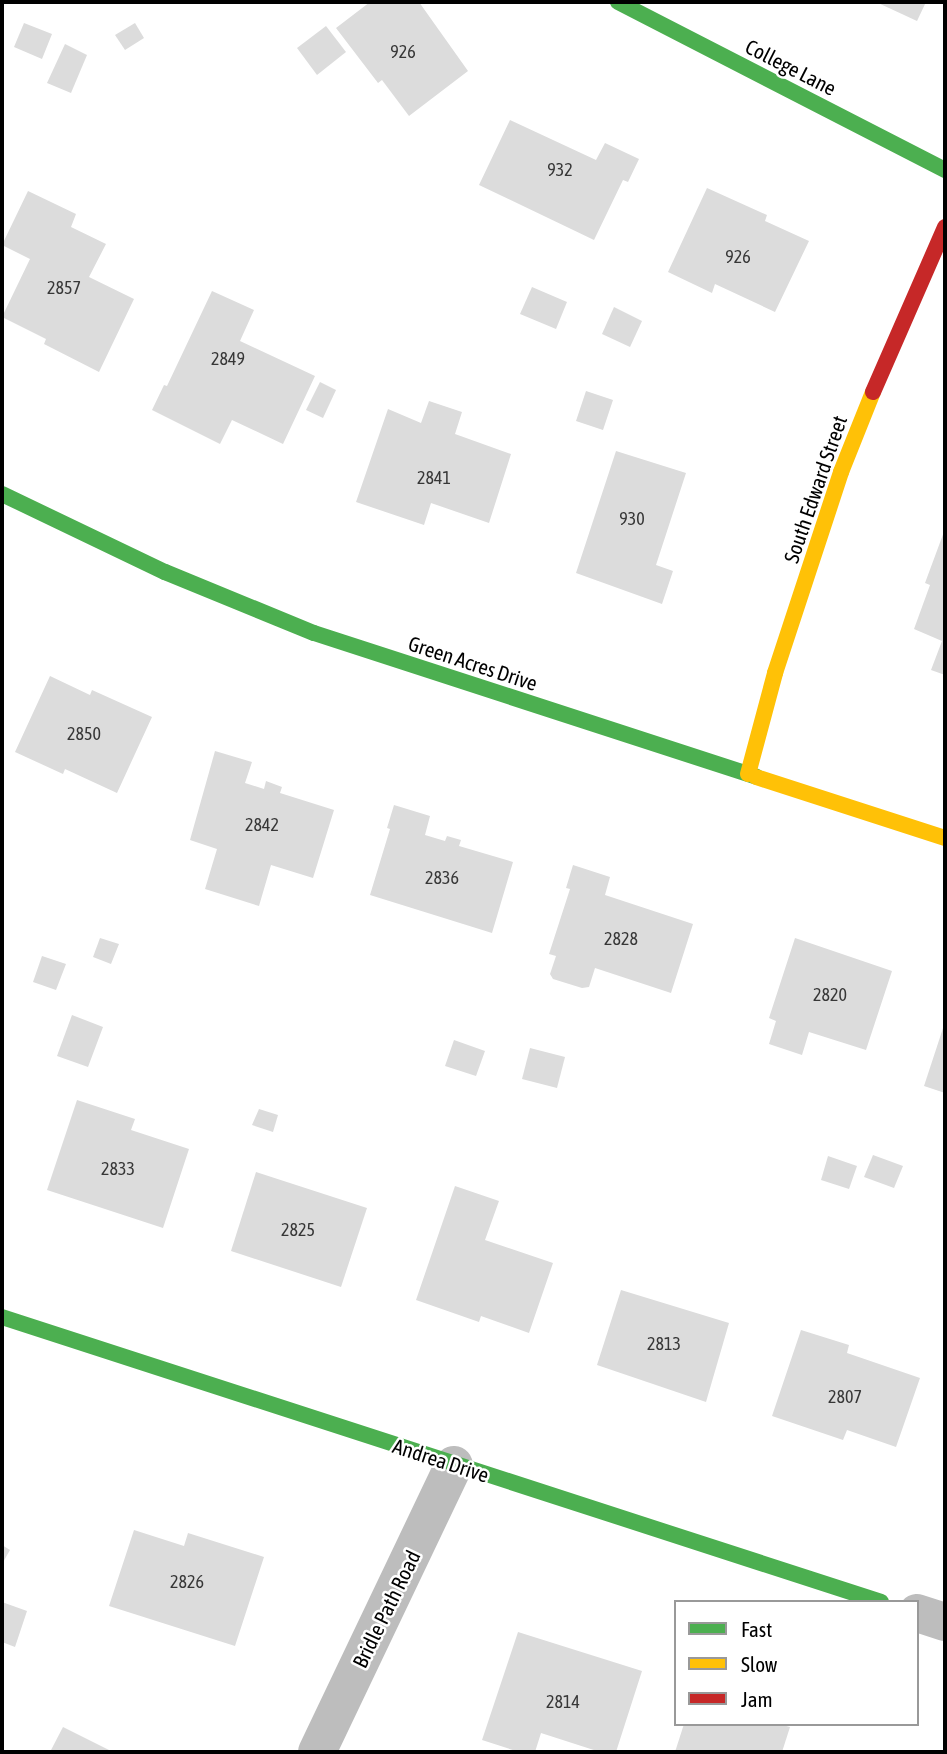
<!DOCTYPE html>
<html>
<head>
<meta charset="utf-8">
<style>
  body { margin:0 }
  #map { position:relative; width:947px; height:1754px; overflow:hidden; background:#fff; font-family:"Asap Condensed",sans-serif }
  div>[style] { position:absolute }
  [style*='--x'] { left:calc(var(--x)*1px); top:calc(var(--y)*1px); width:calc(var(--w)*1px); rotate:calc(var(--a)*1deg) }
  .building>* { inset:0; background:#dcdcdc }
  .street>* { height:38px; margin:-19px; padding:0 19px; transform-origin:19px; border-radius:19px; background:#bdbdbd }
  .fast>* { height:16px; margin:-8px; padding:0 8px; transform-origin:8px; border-radius:8px; background:#4caf50 }
  .slow>* { height:16px; margin:-8px; padding:0 8px; transform-origin:8px; border-radius:8px; background:#ffc107 }
  .jam>* { height:16px; margin:-8px; padding:0 8px; transform-origin:8px; border-radius:8px; background:#c62828 }
  span { translate:-50% -50%; white-space:nowrap; text-align:center; line-height:1.15; -webkit-text-stroke:5px #fff; paint-order:stroke }
  .number-label { font-size:18px; color:#373737 }
  .number-label span { -webkit-text-stroke-width:0 }
  .street-label { font-size:21px; color:#000 }
  .frame { position:absolute; inset:0; border:4px solid #000; pointer-events:none }
  .legend { position:absolute; left:674px; top:1600px; width:245px; height:126px; box-sizing:border-box; background:#fff; border:2px solid #999; margin:0; padding:9px 12px; list-style:none; font-size:21px; color:#000 }
  .legend li { display:flex; align-items:center; gap:14px; height:35px }
  .legend b { width:35px; border:2px solid #999 }
</style>
</head>
<body>
<div id="map">
  <div class="building">
    <div style="clip-path:polygon(370px 2px,419px 2px,468px 71px,409px 116px,382px 80px,378px 83px,336px 28px)"></div>
    <div style="clip-path:polygon(876px 2px,926px 2px,917px 21px)"></div>
    <div style="clip-path:polygon(24px 23px,52px 34px,42px 59px,14px 47px)"></div>
    <div style="clip-path:polygon(135px 23px,144px 38px,125px 50px,115px 35px)"></div>
    <div style="clip-path:polygon(326px 26px,346px 52px,317px 75px,297px 48px)"></div>
    <div style="clip-path:polygon(65px 44px,87px 55px,71px 93px,47px 83px)"></div>
    <div style="clip-path:polygon(510px 120px,596px 160px,605px 143px,639px 159px,628px 182px,623px 180px,594px 240px,479px 185px)"></div>
    <div style="clip-path:polygon(707px 188px,767px 215px,765px 221px,809px 241px,775px 312px,715px 284px,712px 293px,668px 272px)"></div>
    <div style="clip-path:polygon(28px 191px,76px 214px,71px 227px,106px 244px,89px 277px,134px 299px,99px 372px,44px 344px,46px 339px,2px 317px,30px 259px,2px 245px)"></div>
    <div style="clip-path:polygon(532px 287px,567px 302px,556px 329px,520px 314px)"></div>
    <div style="clip-path:polygon(212px 291px,254px 310px,240px 341px,315px 376px,283px 444px,232px 420px,220px 444px,152px 410px,164px 385px,167px 386px)"></div>
    <div style="clip-path:polygon(614px 307px,642px 321px,630px 347px,602px 334px)"></div>
    <div style="clip-path:polygon(320px 382px,336px 390px,323px 418px,306px 410px)"></div>
    <div style="clip-path:polygon(586px 391px,613px 400px,603px 430px,576px 421px)"></div>
    <div style="clip-path:polygon(429px 401px,462px 412px,455px 434px,511px 454px,489px 523px,431px 503px,424px 525px,356px 502px,388px 409px,421px 423px)"></div>
    <div style="clip-path:polygon(616px 451px,686px 473px,656px 565px,673px 571px,662px 604px,576px 573px)"></div>
    <div style="clip-path:polygon(945px 529px,945px 675px,931px 670px,942px 641px,914px 629px,930px 585px,925px 583px)"></div>
    <div style="clip-path:polygon(50px 676px,90px 695px,92px 690px,152px 717px,117px 793px,65px 769px,63px 774px,15px 752px)"></div>
    <div style="clip-path:polygon(215px 751px,252px 762px,245px 783px,264px 789px,266px 781px,282px 787px,280px 793px,334px 810px,313px 878px,271px 865px,259px 906px,205px 889px,217px 849px,190px 840px)"></div>
    <div style="clip-path:polygon(394px 805px,430px 816px,425px 835px,445px 841px,447px 836px,461px 840px,459px 846px,513px 862px,492px 933px,370px 895px,390px 829px,387px 828px)"></div>
    <div style="clip-path:polygon(573px 865px,610px 877px,605px 895px,693px 924px,671px 993px,595px 968px,589px 987px,582px 988px,553px 979px,550px 974px,556px 956px,549px 954px,570px 889px,566px 888px)"></div>
    <div style="clip-path:polygon(100px 938px,119px 944px,111px 964px,93px 957px)"></div>
    <div style="clip-path:polygon(795px 938px,892px 971px,866px 1050px,809px 1032px,802px 1055px,769px 1044px,776px 1021px,769px 1018px)"></div>
    <div style="clip-path:polygon(42px 956px,66px 964px,56px 990px,33px 982px)"></div>
    <div style="clip-path:polygon(72px 1015px,103px 1027px,88px 1067px,57px 1056px)"></div>
    <div style="clip-path:polygon(945px 1022px,945px 1093px,924px 1086px)"></div>
    <div style="clip-path:polygon(454px 1040px,485px 1051px,476px 1076px,445px 1066px)"></div>
    <div style="clip-path:polygon(530px 1048px,565px 1057px,557px 1088px,522px 1079px)"></div>
    <div style="clip-path:polygon(77px 1100px,135px 1119px,131px 1130px,189px 1149px,163px 1228px,47px 1190px)"></div>
    <div style="clip-path:polygon(259px 1109px,278px 1115px,273px 1132px,252px 1125px)"></div>
    <div style="clip-path:polygon(873px 1155px,903px 1166px,894px 1188px,864px 1177px)"></div>
    <div style="clip-path:polygon(828px 1156px,857px 1166px,849px 1189px,821px 1180px)"></div>
    <div style="clip-path:polygon(256px 1172px,367px 1208px,341px 1287px,231px 1251px)"></div>
    <div style="clip-path:polygon(455px 1186px,499px 1201px,485px 1240px,553px 1263px,529px 1333px,481px 1316px,479px 1322px,416px 1300px)"></div>
    <div style="clip-path:polygon(621px 1290px,729px 1323px,706px 1402px,597px 1365px)"></div>
    <div style="clip-path:polygon(801px 1330px,849px 1345px,847px 1353px,920px 1378px,896px 1447px,847px 1430px,843px 1440px,772px 1416px)"></div>
    <div style="clip-path:polygon(134px 1530px,184px 1546px,188px 1533px,264px 1557px,235px 1646px,109px 1606px)"></div>
    <div style="clip-path:polygon(2px 1545px,10px 1550px,2px 1564px)"></div>
    <div style="clip-path:polygon(2px 1602px,27px 1611px,15px 1647px,2px 1642px)"></div>
    <div style="clip-path:polygon(518px 1632px,642px 1671px,616px 1752px,600px 1752px,541px 1733px,535px 1752px,519px 1752px,482px 1740px)"></div>
    <div style="clip-path:polygon(684px 1724px,779px 1724px,790px 1727px,782px 1752px,675px 1752px)"></div>
    <div style="clip-path:polygon(63px 1727px,113px 1752px,50px 1752px)"></div>
  </div>
  <div class="street">
    <div style="--x:917;--y:1613;--w:29;--a:18"></div>
    <div style="--x:317;--y:1752;--w:318;--a:-64.5"></div>
  </div>
  <div class="fast">
    <div style="--x:618;--y:2;--w:368;--a:27.2"></div>
    <div style="--x:2;--y:494;--w:181;--a:25.6"></div>
    <div style="--x:165;--y:572;--w:161;--a:22.3"></div>
    <div style="--x:314;--y:633;--w:465;--a:18"></div>
    <div style="--x:2;--y:1317;--w:924;--a:17.96"></div>
  </div>
  <div class="slow">
    <div style="--x:748;--y:774;--w:105;--a:-75"></div>
    <div style="--x:775;--y:673;--w:212;--a:-71.8"></div>
    <div style="--x:841;--y:472;--w:86;--a:-68.2"></div>
    <div style="--x:756;--y:777;--w:199;--a:17.9"></div>
  </div>
  <div class="jam">
    <div style="--x:873;--y:392;--w:180;--a:-66.4"></div>
  </div>
  <div class="number-label">
    <span style="left:403px;top:52px">926</span>
    <span style="left:560px;top:170px">932</span>
    <span style="left:738px;top:257px">926</span>
    <span style="left:64px;top:288px">2857</span>
    <span style="left:228px;top:359px">2849</span>
    <span style="left:434px;top:478px">2841</span>
    <span style="left:632px;top:519px">930</span>
    <span style="left:84px;top:734px">2850</span>
    <span style="left:262px;top:825px">2842</span>
    <span style="left:442px;top:878px">2836</span>
    <span style="left:621px;top:939px">2828</span>
    <span style="left:830px;top:995px">2820</span>
    <span style="left:118px;top:1169px">2833</span>
    <span style="left:298px;top:1230px">2825</span>
    <span style="left:664px;top:1344px">2813</span>
    <span style="left:845px;top:1397px">2807</span>
    <span style="left:187px;top:1582px">2826</span>
    <span style="left:563px;top:1702px">2814</span>
  </div>
  <div class="street-label">
    <span style="left:791px;top:67px;rotate:27deg">College Lane</span>
    <span style="left:815px;top:489px;rotate:-71deg">South Edward Street</span>
    <span style="left:473px;top:663px;rotate:18deg">Green Acres Drive</span>
    <span style="left:441px;top:1460px;rotate:18deg">Andrea Drive</span>
    <span style="left:386px;top:1609px;rotate:-64deg">Bridle Path Road</span>
  </div>
  <div class="frame"></div>
  <ul class="legend">
  <li><b style="height:9px;background:#4caf50"></b>Fast</li>
  <li><b style="height:9px;background:#ffc107"></b>Slow</li>
  <li><b style="height:9px;background:#c62828"></b>Jam</li>
  </ul>
</div>
</body>
</html>
